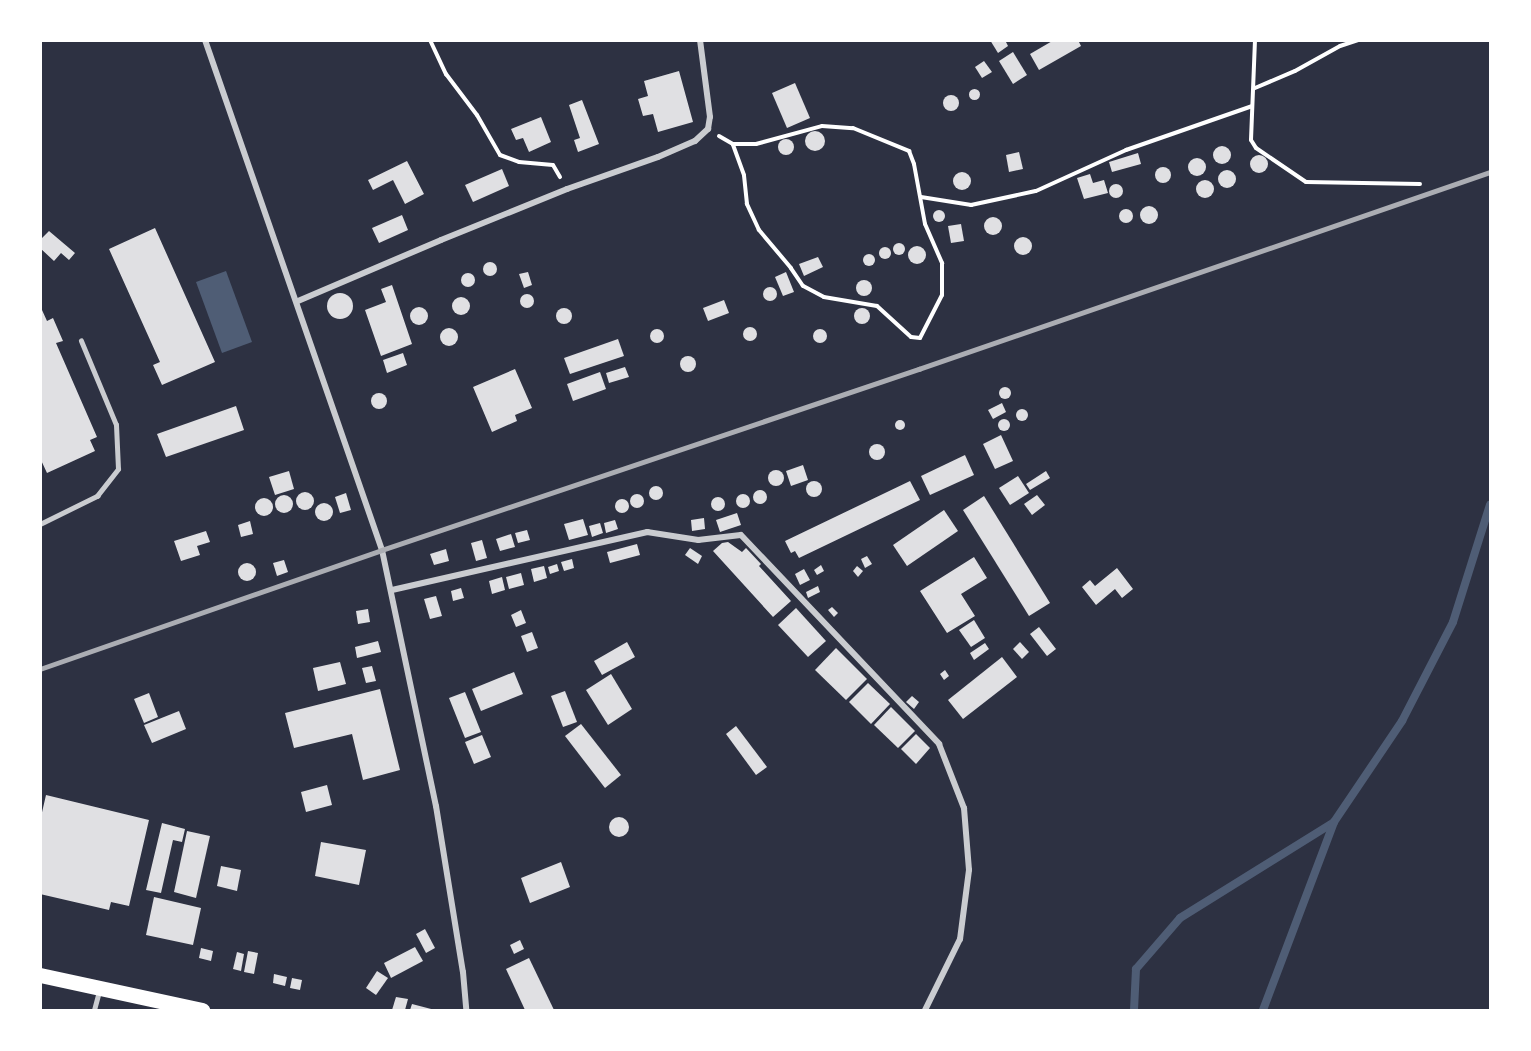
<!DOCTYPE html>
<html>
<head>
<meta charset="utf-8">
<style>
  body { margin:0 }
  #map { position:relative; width:1531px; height:1051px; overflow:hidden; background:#2d3142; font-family:"Sofia Sans Condensed",sans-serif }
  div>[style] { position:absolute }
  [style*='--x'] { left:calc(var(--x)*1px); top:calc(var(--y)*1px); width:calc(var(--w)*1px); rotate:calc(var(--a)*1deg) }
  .water>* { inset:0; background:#4f5d75 }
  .stream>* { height:8px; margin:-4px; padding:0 4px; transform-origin:4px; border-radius:4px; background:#4f5d75 }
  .building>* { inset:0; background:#e0e0e3 }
  .round { border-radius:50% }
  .path>* { height:4px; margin:-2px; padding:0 2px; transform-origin:2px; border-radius:2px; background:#fff }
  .service>* { height:4.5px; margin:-2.25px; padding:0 2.25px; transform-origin:2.25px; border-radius:2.25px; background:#caccd0 }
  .minor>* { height:6px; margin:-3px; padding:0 3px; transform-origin:3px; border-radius:3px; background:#caccd0 }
  .primary>* { height:15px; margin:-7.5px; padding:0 7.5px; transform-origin:7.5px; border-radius:7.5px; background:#fff }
  .rail>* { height:4.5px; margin:-2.25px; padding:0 2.25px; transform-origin:2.25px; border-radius:2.25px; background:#abadb3 }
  span { translate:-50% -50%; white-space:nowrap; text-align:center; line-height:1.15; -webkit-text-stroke:5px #fff; paint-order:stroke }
  .frame { position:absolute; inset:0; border:42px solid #fff; pointer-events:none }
</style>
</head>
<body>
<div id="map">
  <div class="water">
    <div style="clip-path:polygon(226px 271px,252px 342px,222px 353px,196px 282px)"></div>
  </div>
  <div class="stream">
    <div style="--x:1134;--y:1010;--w:41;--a:-87.2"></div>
    <div style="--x:1136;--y:969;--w:67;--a:-49.2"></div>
    <div style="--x:1180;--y:918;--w:181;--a:-31.9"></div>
    <div style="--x:1334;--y:822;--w:122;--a:-56"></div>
    <div style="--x:1402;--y:721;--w:111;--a:-62.7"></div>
    <div style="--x:1453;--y:622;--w:123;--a:-72.5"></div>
    <div style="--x:1263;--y:1010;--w:201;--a:-69.3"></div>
  </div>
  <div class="building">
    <div style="clip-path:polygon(990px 40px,1005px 40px,1008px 46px,998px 53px)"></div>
    <div style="clip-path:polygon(1054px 40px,1078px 40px,1081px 46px,1039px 70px,1030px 54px)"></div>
    <div style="clip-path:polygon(1013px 52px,1027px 75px,1013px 84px,999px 61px)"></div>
    <div style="clip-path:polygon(984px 61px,992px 72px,982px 78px,975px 67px)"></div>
    <div style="clip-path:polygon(679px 71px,693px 122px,658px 132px,653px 114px,643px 116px,638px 99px,648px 96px,644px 81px)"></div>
    <div style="clip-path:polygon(795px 83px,810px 118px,787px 128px,772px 93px)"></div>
    <div class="round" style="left:968.5px;top:88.5px;width:11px;height:11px"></div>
    <div class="round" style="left:943px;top:95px;width:16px;height:16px"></div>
    <div style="clip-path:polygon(582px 100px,599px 144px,578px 152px,574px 140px,580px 138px,569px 105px)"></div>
    <div style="clip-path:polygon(541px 117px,551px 142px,529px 152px,523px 138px,516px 140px,511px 129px)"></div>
    <div class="round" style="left:805px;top:131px;width:20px;height:20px"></div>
    <div class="round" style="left:778px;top:139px;width:16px;height:16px"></div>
    <div class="round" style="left:1213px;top:146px;width:18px;height:18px"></div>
    <div style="clip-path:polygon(1019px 152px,1023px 169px,1009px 172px,1006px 155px)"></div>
    <div style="clip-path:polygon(1138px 153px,1141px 164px,1112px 172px,1109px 162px)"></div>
    <div class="round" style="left:1250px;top:155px;width:18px;height:18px"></div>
    <div class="round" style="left:1188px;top:158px;width:18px;height:18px"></div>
    <div style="clip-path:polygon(407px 161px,424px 194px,405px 204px,393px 180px,373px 190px,368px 180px)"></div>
    <div class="round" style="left:1155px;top:167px;width:16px;height:16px"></div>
    <div style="clip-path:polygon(502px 169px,509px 186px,473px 202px,465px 185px)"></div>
    <div class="round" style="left:1218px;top:170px;width:18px;height:18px"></div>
    <div class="round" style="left:953px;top:172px;width:18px;height:18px"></div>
    <div style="clip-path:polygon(1090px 174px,1093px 183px,1104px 180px,1108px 193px,1084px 199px,1077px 178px)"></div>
    <div class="round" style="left:1196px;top:180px;width:18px;height:18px"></div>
    <div class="round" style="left:1109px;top:184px;width:14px;height:14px"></div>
    <div class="round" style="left:1140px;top:206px;width:18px;height:18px"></div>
    <div class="round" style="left:1119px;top:209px;width:14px;height:14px"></div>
    <div class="round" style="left:933px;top:210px;width:12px;height:12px"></div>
    <div style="clip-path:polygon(402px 215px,408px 230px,379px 243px,372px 228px)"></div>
    <div class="round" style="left:984px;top:217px;width:18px;height:18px"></div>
    <div style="clip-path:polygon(961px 224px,964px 241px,951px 243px,948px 226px)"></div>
    <div style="clip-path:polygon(155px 228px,215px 362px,162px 385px,153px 365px,160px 362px,109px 249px)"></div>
    <div style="clip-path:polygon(49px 231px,75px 253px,69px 260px,61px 253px,54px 261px,40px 248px,40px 240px)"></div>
    <div class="round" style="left:1014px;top:237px;width:18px;height:18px"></div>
    <div class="round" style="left:893px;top:243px;width:12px;height:12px"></div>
    <div class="round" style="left:908px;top:246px;width:18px;height:18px"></div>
    <div class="round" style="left:879px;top:247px;width:12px;height:12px"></div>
    <div class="round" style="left:863px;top:254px;width:12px;height:12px"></div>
    <div style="clip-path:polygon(818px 257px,823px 267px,804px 276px,799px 264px)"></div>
    <div class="round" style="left:483px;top:262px;width:14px;height:14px"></div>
    <div style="clip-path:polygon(528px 272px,532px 285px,524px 288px,519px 274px)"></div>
    <div style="clip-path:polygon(786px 272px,794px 292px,783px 296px,775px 277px)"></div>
    <div class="round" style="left:461px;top:273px;width:14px;height:14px"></div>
    <div class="round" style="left:856px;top:280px;width:16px;height:16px"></div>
    <div style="clip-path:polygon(392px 285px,412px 344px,381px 356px,365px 310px,386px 302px,381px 289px)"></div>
    <div class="round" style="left:763px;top:287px;width:14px;height:14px"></div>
    <div class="round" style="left:327px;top:293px;width:26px;height:26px"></div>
    <div class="round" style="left:520px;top:294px;width:14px;height:14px"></div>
    <div class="round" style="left:452px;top:297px;width:18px;height:18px"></div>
    <div style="clip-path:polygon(724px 300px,729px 313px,708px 321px,703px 308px)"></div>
    <div class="round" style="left:410px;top:307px;width:18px;height:18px"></div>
    <div class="round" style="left:556px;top:308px;width:16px;height:16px"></div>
    <div class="round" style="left:854px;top:308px;width:16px;height:16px"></div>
    <div style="clip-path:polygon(42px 310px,47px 321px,53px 318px,63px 341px,56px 343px,97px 437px,90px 440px,95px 451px,47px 473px,40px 458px)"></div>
    <div class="round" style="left:743px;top:327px;width:14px;height:14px"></div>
    <div class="round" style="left:440px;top:328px;width:18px;height:18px"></div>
    <div class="round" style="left:650px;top:329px;width:14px;height:14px"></div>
    <div class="round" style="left:813px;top:329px;width:14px;height:14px"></div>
    <div style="clip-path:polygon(618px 339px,624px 356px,570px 374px,564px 358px)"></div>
    <div style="clip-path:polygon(403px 353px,407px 365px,387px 373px,383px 360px)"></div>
    <div class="round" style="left:680px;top:356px;width:16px;height:16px"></div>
    <div style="clip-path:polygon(625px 367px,629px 377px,609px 383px,606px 373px)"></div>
    <div style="clip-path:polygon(515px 369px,532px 408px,515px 415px,517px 421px,492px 432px,473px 387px)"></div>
    <div style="clip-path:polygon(600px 372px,606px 389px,573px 401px,567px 384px)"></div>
    <div class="round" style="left:999px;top:387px;width:12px;height:12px"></div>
    <div class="round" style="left:371px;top:393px;width:16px;height:16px"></div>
    <div style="clip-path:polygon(1002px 403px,1006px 412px,993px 419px,988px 410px)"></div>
    <div style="clip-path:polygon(236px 406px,244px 430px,166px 457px,157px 434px)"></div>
    <div class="round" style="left:1016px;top:409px;width:12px;height:12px"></div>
    <div class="round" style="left:998px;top:419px;width:12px;height:12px"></div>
    <div class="round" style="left:895px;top:420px;width:10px;height:10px"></div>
    <div style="clip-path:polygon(1001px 435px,1013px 461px,995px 469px,983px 444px)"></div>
    <div class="round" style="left:869px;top:444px;width:16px;height:16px"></div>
    <div style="clip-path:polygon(965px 455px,974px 475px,930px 495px,921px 476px)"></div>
    <div style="clip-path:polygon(803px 465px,808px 480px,791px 486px,786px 471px)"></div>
    <div class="round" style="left:768px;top:470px;width:16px;height:16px"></div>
    <div style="clip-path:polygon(289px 471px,294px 489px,275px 495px,269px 477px)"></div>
    <div style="clip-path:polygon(1046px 471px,1050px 478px,1030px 490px,1026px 484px)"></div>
    <div style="clip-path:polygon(1018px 476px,1029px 493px,1010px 505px,999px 488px)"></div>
    <div class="round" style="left:806px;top:481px;width:16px;height:16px"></div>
    <div style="clip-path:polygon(910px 481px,920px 500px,799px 558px,795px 551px,791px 553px,785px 541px)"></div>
    <div class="round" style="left:649px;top:486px;width:14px;height:14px"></div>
    <div class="round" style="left:753px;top:490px;width:14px;height:14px"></div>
    <div class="round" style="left:296px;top:492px;width:18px;height:18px"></div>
    <div style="clip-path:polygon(346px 493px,351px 510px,340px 513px,335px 497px)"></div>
    <div class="round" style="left:630px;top:494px;width:14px;height:14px"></div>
    <div class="round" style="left:736px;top:494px;width:14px;height:14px"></div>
    <div style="clip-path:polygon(1037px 495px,1045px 505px,1032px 515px,1024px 504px)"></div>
    <div class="round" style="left:275px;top:495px;width:18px;height:18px"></div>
    <div style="clip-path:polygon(984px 496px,1050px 603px,1029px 616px,963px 510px)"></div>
    <div class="round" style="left:711px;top:497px;width:14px;height:14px"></div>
    <div class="round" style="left:255px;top:498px;width:18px;height:18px"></div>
    <div class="round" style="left:615px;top:499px;width:14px;height:14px"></div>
    <div class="round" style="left:315px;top:503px;width:18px;height:18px"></div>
    <div style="clip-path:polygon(944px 510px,958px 531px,907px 566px,893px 545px)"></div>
    <div style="clip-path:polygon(737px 513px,741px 525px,720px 532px,716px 520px)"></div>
    <div style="clip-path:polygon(704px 518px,705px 529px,692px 531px,691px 520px)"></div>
    <div style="clip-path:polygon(583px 519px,588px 535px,569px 540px,564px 524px)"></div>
    <div style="clip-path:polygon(615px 520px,618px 529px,606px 533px,604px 523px)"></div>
    <div style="clip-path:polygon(250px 521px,253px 534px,241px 537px,238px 525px)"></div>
    <div style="clip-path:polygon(600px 523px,603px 533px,592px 537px,589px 526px)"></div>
    <div style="clip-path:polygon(527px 530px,530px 540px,518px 543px,515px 533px)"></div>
    <div style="clip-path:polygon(206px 531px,210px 542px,197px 546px,200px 555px,181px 561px,174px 541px)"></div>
    <div style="clip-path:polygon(511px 534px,515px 547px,500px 551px,496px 539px)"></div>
    <div style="clip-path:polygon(482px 540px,487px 558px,476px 561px,471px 543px)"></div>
    <div style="clip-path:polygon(728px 542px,742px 552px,746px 548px,761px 564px,759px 566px,791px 601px,773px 617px,713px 551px,722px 543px)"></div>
    <div style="clip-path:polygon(637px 544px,640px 555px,610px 563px,607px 552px)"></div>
    <div style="clip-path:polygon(690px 548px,702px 556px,698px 564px,685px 555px)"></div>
    <div style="clip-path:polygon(446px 549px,449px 561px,434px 565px,430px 554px)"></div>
    <div style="clip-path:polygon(867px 556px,872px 564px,865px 568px,861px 559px)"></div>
    <div style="clip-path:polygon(974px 557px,987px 578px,961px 594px,975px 616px,947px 633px,920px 591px)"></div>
    <div style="clip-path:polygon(572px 559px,574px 568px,564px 571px,561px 562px)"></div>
    <div style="clip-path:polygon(284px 560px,288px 572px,277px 576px,273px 563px)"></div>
    <div class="round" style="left:238px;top:563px;width:18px;height:18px"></div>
    <div style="clip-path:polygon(557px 564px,559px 571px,550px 574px,548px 567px)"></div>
    <div style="clip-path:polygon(821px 565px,824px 571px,817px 575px,814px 570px)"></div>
    <div style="clip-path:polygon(544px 566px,547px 578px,534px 582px,531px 569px)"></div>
    <div style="clip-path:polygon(857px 566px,863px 571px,858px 577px,853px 571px)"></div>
    <div style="clip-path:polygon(1117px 568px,1133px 589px,1122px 598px,1115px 589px,1096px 605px,1082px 587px,1090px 580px,1095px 586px)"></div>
    <div style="clip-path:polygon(804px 569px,810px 580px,800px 585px,795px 574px)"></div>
    <div style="clip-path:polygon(521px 573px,524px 585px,509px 589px,506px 577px)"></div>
    <div style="clip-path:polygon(502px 577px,505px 590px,492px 594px,489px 581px)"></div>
    <div style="clip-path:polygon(818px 586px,820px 592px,808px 598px,806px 592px)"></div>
    <div style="clip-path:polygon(461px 588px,464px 598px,453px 601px,451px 591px)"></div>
    <div style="clip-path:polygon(436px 596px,442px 616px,430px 619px,424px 599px)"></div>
    <div style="clip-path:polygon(832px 607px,838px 613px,834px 617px,828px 610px)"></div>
    <div style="clip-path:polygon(796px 608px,826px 641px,808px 657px,778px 625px)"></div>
    <div style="clip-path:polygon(368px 609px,370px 622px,358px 624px,356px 611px)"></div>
    <div style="clip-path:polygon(521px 610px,526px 623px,516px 627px,511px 615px)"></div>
    <div style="clip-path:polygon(974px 620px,985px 638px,971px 647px,959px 630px)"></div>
    <div style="clip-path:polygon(1039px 627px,1056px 649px,1047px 656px,1030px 634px)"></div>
    <div style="clip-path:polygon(532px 632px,538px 648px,527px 652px,521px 636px)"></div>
    <div style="clip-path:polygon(378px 641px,381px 652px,357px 658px,355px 647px)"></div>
    <div style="clip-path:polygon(627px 642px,635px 657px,602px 675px,594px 661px)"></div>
    <div style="clip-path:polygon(1020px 642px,1029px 652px,1022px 659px,1013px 649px)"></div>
    <div style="clip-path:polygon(985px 643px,989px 649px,974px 660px,970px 653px)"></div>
    <div style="clip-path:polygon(836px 648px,867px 679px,846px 700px,815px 670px)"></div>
    <div style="clip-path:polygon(1002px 657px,1017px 677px,963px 719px,948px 700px)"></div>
    <div style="clip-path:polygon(340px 662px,346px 684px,318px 691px,313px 668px)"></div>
    <div style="clip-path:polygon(372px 666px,376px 681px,366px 683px,362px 668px)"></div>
    <div style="clip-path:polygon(945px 670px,949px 676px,944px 680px,940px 674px)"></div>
    <div style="clip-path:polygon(514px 672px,523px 694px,481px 711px,472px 689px)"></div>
    <div style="clip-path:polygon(611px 674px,632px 709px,608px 725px,586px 690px)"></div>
    <div style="clip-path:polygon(868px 683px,890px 704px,871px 724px,849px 702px)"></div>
    <div style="clip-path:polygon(380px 689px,400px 770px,363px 780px,352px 734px,294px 748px,285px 713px)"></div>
    <div style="clip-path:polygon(565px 691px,577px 722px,563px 727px,551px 696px)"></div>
    <div style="clip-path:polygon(465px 692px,481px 732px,465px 738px,449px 698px)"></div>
    <div style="clip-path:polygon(149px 693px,158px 717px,144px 723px,134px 699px)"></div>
    <div style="clip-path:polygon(912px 696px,919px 702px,914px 709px,906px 702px)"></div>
    <div style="clip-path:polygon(891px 707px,915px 731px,898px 748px,874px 725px)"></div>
    <div style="clip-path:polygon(179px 711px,186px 729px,152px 743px,144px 725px)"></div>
    <div style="clip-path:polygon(581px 724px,621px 775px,605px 788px,565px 736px)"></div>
    <div style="clip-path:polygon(736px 726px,767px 767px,756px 775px,726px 734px)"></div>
    <div style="clip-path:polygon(916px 734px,930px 748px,916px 764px,901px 749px)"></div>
    <div style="clip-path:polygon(482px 735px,491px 757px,474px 764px,465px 742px)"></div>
    <div style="clip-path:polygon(327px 785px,332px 805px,306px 812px,301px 792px)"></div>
    <div style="clip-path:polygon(46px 795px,149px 820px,129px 906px,111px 902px,109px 910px,40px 894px,40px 821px)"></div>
    <div class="round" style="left:609px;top:817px;width:20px;height:20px"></div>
    <div style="clip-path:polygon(162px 823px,185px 829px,182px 842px,173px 840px,161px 893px,146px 890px)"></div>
    <div style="clip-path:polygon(187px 831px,210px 836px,196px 898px,174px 892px)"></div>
    <div style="clip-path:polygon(321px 842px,366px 850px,359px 885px,315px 876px)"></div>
    <div style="clip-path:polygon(561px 862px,570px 887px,530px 903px,521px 878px)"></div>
    <div style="clip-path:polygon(221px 866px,241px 870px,237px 891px,217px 886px)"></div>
    <div style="clip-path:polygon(154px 897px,201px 908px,193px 945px,146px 935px)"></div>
    <div style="clip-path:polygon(425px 929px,435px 948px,426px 953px,416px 934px)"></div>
    <div style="clip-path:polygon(520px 940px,524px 949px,514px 954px,510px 945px)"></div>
    <div style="clip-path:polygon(415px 947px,423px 961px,391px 978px,384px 963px)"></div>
    <div style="clip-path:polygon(201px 948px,213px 951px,211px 961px,199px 958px)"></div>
    <div style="clip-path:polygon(248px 951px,258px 953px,254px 974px,244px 972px)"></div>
    <div style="clip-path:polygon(237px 952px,244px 954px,241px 971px,233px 969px)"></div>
    <div style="clip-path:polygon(529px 958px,554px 1010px,525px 1010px,506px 969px)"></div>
    <div style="clip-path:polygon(377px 971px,388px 978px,376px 995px,366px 988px)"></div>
    <div style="clip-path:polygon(274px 974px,287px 977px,285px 986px,273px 983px)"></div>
    <div style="clip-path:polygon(292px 978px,302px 980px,300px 990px,290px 988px)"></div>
    <div style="clip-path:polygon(396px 997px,408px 999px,405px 1010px,392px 1010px)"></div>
    <div style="clip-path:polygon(412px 1004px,435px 1010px,410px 1010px)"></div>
  </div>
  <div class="path">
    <div style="--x:430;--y:40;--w:38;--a:65"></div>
    <div style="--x:446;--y:74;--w:51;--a:52.9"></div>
    <div style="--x:477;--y:115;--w:46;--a:60.1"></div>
    <div style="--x:500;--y:155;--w:20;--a:20"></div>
    <div style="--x:519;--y:162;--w:34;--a:5"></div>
    <div style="--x:553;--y:165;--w:14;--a:60"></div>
    <div style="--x:1255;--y:40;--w:100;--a:92.3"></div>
    <div style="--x:1251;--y:140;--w:9;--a:58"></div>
    <div style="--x:1256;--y:148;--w:60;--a:34.2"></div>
    <div style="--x:1306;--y:182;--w:114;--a:1"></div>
    <div style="--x:1255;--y:88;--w:43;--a:-23"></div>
    <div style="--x:1295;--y:71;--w:51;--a:-29.1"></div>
    <div style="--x:1340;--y:46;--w:19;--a:-18"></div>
    <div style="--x:719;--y:136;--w:16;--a:30"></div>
    <div style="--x:733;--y:144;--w:23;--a:0"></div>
    <div style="--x:756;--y:144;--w:68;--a:-15.3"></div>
    <div style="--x:822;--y:126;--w:31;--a:4"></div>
    <div style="--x:853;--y:128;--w:61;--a:22.3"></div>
    <div style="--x:909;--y:151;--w:14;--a:69"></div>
    <div style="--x:914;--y:164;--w:61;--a:79.6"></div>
    <div style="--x:925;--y:224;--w:43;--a:66.4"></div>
    <div style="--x:942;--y:263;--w:32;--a:90"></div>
    <div style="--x:942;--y:295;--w:48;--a:117.1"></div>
    <div style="--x:920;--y:338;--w:9;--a:-174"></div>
    <div style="--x:911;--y:337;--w:46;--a:-137.6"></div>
    <div style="--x:877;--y:306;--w:54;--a:-170.4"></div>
    <div style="--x:824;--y:297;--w:24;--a:-152"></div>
    <div style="--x:803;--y:286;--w:22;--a:-124"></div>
    <div style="--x:791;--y:268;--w:50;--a:-130.1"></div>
    <div style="--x:759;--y:230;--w:29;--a:-115"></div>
    <div style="--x:747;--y:204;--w:29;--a:-96"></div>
    <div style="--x:744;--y:175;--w:33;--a:-110"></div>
    <div style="--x:921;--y:197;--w:51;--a:9.1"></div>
    <div style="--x:971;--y:205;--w:66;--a:-12.2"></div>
    <div style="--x:1036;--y:191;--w:99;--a:-24.5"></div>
    <div style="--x:1126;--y:150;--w:133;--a:-19.2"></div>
  </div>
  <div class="service">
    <div style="--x:40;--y:524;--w:64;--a:-26.2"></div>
    <div style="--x:97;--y:496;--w:34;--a:-52"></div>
    <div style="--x:118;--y:469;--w:44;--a:-92.6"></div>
    <div style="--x:116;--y:425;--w:91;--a:-112.6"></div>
    <div style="--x:94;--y:1010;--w:20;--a:-75"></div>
  </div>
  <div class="minor">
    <div style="--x:205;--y:40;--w:540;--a:70.86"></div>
    <div style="--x:382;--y:550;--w:262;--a:78.1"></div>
    <div style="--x:436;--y:806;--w:168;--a:80.8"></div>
    <div style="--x:463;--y:972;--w:38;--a:85"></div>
    <div style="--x:298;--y:301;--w:155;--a:-23.1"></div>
    <div style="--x:441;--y:240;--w:136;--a:-22"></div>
    <div style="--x:567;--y:189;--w:96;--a:-19.4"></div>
    <div style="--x:658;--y:157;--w:40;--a:-23.4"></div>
    <div style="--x:695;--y:141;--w:18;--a:-43"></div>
    <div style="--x:708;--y:129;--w:12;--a:-81"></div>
    <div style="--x:710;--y:117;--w:78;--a:-97.4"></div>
    <div style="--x:392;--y:590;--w:262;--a:-12.8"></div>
    <div style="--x:647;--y:532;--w:52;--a:8.9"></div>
    <div style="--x:698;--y:540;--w:43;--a:-6.6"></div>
    <div style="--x:741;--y:535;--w:288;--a:46.5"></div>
    <div style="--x:939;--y:744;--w:69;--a:68.7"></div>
    <div style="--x:964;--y:808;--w:62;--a:85.4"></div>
    <div style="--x:969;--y:870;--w:70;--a:97.4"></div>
    <div style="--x:960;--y:939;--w:79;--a:116.2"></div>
  </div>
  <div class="primary">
    <div style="--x:40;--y:975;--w:166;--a:12.2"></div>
  </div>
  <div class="rail">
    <div style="--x:40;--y:669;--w:362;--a:-19.2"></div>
    <div style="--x:382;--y:550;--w:567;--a:-18.63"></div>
    <div style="--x:919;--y:369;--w:604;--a:-19.03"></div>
  </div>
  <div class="frame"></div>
</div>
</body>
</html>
